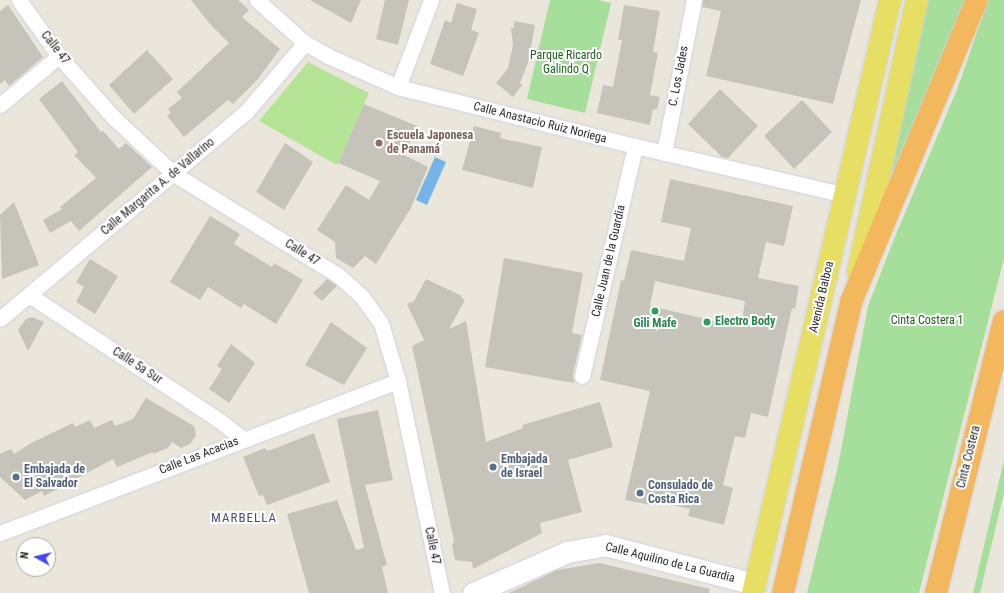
<!DOCTYPE html>
<html>
<head>
<meta charset="utf-8">
<style>
  body { margin:0 }
  #map { position:relative; width:1004px; height:593px; overflow:hidden; background:#eae6db; font-family:"Roboto Condensed",sans-serif }
  div>[style] { position:absolute }
  [style*='--x'] { left:calc(var(--x)*1px); top:calc(var(--y)*1px); width:calc(var(--w)*1px); rotate:calc(var(--a)*1deg) }
  .green>* { inset:0; background:#a6de9b }
  .pitch>* { inset:0; background:#b6e497 }
  .water>* { inset:0; background:#74b4e6 }
  .building>* { inset:0; background:#c6c4ba }
  .roads { filter:drop-shadow(0 0 1px #d1d1e1) drop-shadow(0 0 1px #d1d1e1) }
  .street>* { height:15px; margin:-7.5px; padding:0 7.5px; transform-origin:7.5px; border-radius:7.5px; background:#fff }
  .secondary>* { height:21px; margin:-10.5px; padding:0 10.5px; transform-origin:10.5px; border-radius:10.5px; background:#fff }
  .primary>* { height:22px; margin:-11px; padding:0 11px; transform-origin:11px; border-radius:11px; background:#e7df64 }
  .highway>* { height:22px; margin:-11px; padding:0 11px; transform-origin:11px; border-radius:11px; background:#f3b85d }
  .dots>* { width:11px; height:11px; translate:-50% -50%; box-sizing:border-box; border:2px solid #fff; border-radius:50% }
  span { translate:-50% -50%; white-space:nowrap; text-align:center; line-height:1.15; -webkit-text-stroke:4px #fff; paint-order:stroke }
  .street-label { font-size:12px; color:#292929 }
  .park-label { font-size:12px; color:#20611e }
  .education-label { font-size:12px; color:#785e54; font-weight:700 }
  .left { translate:0 -50%; text-align:left }
  .leisure-label { font-size:12px; color:#27864d; font-weight:700 }
  .service-label { font-size:12px; color:#4e5e75; font-weight:700 }
  .neighbourhood-label { font-size:13px; color:#4c4d76; letter-spacing:1px }
  .north { position:absolute; left:16px; top:537px; width:40px; height:40px; box-sizing:border-box; background:#fff; border:1px solid #a9a9a9; border-radius:50%; rotate:278deg; font-size:11px; font-weight:700; line-height:16px; text-align:center; color:#292929 }
  .north::after { content:''; display:block; margin:auto; width:14px; height:18px; background:#4547ee; clip-path:polygon(50% 0,100% 100%,50% 72%,0 100%) }
</style>
</head>
<body>
<div id="map">
  <div class="green">
    <div style="clip-path:polygon(550px 0,598px 0,611px 3px,585px 113px,527px 99px)"></div>
    <div style="clip-path:polygon(924px 0,969px 0,864px 253px)"></div>
    <div style="clip-path:polygon(988px 0,1004px 0,1004px 258px,919px 593px,807px 593px,838px 466px,868px 306px,894px 239px,958px 87px)"></div>
    <div style="clip-path:polygon(1004px 460px,1004px 493px,980px 593px,973px 593px)"></div>
  </div>
  <div class="pitch">
    <div style="clip-path:polygon(308px 62px,369px 93px,337px 165px,259px 121px)"></div>
  </div>
  <div class="water">
    <div style="clip-path:polygon(435px 157px,446px 162px,427px 205px,416px 200px)"></div>
  </div>
  <div class="building">
    <div style="clip-path:polygon(191px 0,238px 0,249px 10px,242px 17px,280px 49px,258px 79px,233px 104px,228px 100px,184px 137px,167px 116px,171px 113px,168px 109px,182px 98px,177px 92px,229px 43px,210px 24px)"></div>
    <div style="clip-path:polygon(310px 0,361px 0,351px 23px)"></div>
    <div style="clip-path:polygon(385px 0,409px 0,398px 45px,376px 39px)"></div>
    <div style="clip-path:polygon(703px 0,861px 0,833px 104px,706px 76px,721px 11px,702px 7px)"></div>
    <div style="clip-path:polygon(457px 3px,477px 9px,471px 30px,479px 33px,463px 76px,430px 64px,445px 20px,451px 23px)"></div>
    <div style="clip-path:polygon(8px 5px,43px 57px,9px 86px,5px 80px,0 84px,0 11px)"></div>
    <div style="clip-path:polygon(624px 5px,660px 11px,653px 52px,658px 53px,650px 95px,660px 97px,657px 110px,653px 109px,650px 125px,597px 113px,603px 85px,613px 87px,622px 40px,618px 40px)"></div>
    <div style="clip-path:polygon(514px 21px,535px 25px,528px 63px,520px 83px,522px 85px,513px 97px,496px 83px,508px 68px,513px 45px,511px 28px,514px 28px)"></div>
    <div style="clip-path:polygon(147px 50px,173px 79px,134px 114px,109px 85px)"></div>
    <div style="clip-path:polygon(62px 81px,101px 132px,103px 131px,119px 149px,126px 143px,152px 167px,79px 231px,71px 221px,50px 233px,43px 220px,62px 209px,60px 207px,96px 178px,74px 155px,78px 152px,39px 99px)"></div>
    <div style="clip-path:polygon(720px 89px,758px 126px,728px 158px,722px 157px,688px 124px)"></div>
    <div style="clip-path:polygon(802px 100px,832px 132px,794px 169px,764px 136px)"></div>
    <div style="clip-path:polygon(364px 104px,417px 126px,404px 155px,428px 167px,411px 208px,376px 264px,365px 256px,353px 268px,336px 258px,335px 242px,317px 230px,346px 185px,369px 200px,380px 181px,338px 163px)"></div>
    <div style="clip-path:polygon(474px 126px,501px 133px,500px 138px,542px 147px,533px 188px,462px 170px)"></div>
    <div style="clip-path:polygon(285px 143px,313px 162px,284px 210px,256px 192px)"></div>
    <div style="clip-path:polygon(evenodd,670px 179px,793px 206px,784px 246px,766px 242px,758px 278px,799px 286px,795px 309px,792px 308px,768px 417px,751px 413px,745px 438px,735px 436px,723px 485px,733px 488px,724px 525px,688px 516px,690px 509px,652px 500px,651px 505px,625px 500px,650px 391px,600px 380px,621px 280px,624px 281px,631px 250px,684px 261px,691px 228px,661px 222px,670px 179px,655px 281px,745px 301px,741px 327px,650px 306px,655px 281px)"></div>
    <div style="clip-path:polygon(14px 202px,39px 265px,2px 279px,0 215px)"></div>
    <div style="clip-path:polygon(210px 216px,240px 234px,234px 244px,272px 267px,274px 263px,303px 280px,276px 324px,244px 304px,241px 308px,208px 287px,200px 300px,170px 282px)"></div>
    <div style="clip-path:polygon(504px 258px,583px 273px,572px 333px,582px 335px,573px 374px,574px 383px,485px 367px)"></div>
    <div style="clip-path:polygon(90px 259px,118px 276px,95px 314px,76px 302px,84px 287px,76px 282px)"></div>
    <div style="clip-path:polygon(327px 279px,337px 286px,322px 301px,313px 293px)"></div>
    <div style="clip-path:polygon(426px 279px,462px 296px,461px 298px,465px 300px,449px 329px,466px 321px,486px 442px,523px 428px,522px 425px,600px 402px,613px 447px,568px 460px,582px 512px,540px 523px,542px 533px,473px 569px,472px 562px,455px 560px,452px 545px,454px 541px,412px 346px,424px 340px,407px 304px,414px 301px)"></div>
    <div style="clip-path:polygon(32px 317px,44px 322px,28px 351px,18px 330px,26px 319px)"></div>
    <div style="clip-path:polygon(331px 322px,367px 348px,344px 385px,305px 365px)"></div>
    <div style="clip-path:polygon(231px 344px,255px 363px,229px 403px,209px 389px,222px 369px,217px 366px)"></div>
    <div style="clip-path:polygon(146px 398px,194px 426px,196px 436px,190px 444px,181px 448px,172px 442px,168px 448px,153px 454px,153px 452px,117px 467px,113px 459px,44px 496px,42px 491px,25px 500px,0 477px,0 454px,11px 449px,14px 454px,31px 443px,73px 423px,75px 427px,90px 420px,94px 428px,112px 420px,115px 426px,133px 419px)"></div>
    <div style="clip-path:polygon(378px 410px,393px 480px,365px 485px,387px 565px,382px 567px,388px 593px,309px 593px,287px 514px,337px 500px,356px 550px,364px 548px,337px 419px)"></div>
    <div style="clip-path:polygon(314px 433px,330px 482px,267px 505px,263px 495px,259px 496px,243px 457px,265px 448px,267px 451px,276px 448px)"></div>
    <div style="clip-path:polygon(599px 563px,710px 589px,709px 593px,509px 593px,557px 570px)"></div>
  </div>
  <div class="roads">
    <div class="street">
      <div style="--x:19;--y:0;--w:69;--a:54.5"></div>
      <div style="--x:59;--y:56;--w:81;--a:48.5"></div>
      <div style="--x:113;--y:117;--w:83;--a:43.1"></div>
      <div style="--x:174;--y:174;--w:194;--a:31.7"></div>
      <div style="--x:339;--y:276;--w:31;--a:42"></div>
      <div style="--x:362;--y:297;--w:32;--a:54"></div>
      <div style="--x:381;--y:323;--w:60;--a:73.7"></div>
      <div style="--x:398;--y:381;--w:217;--a:78.3"></div>
      <div style="--x:257;--y:0;--w:64;--a:41.9"></div>
      <div style="--x:305;--y:43;--w:26;--a:29"></div>
      <div style="--x:328;--y:56;--w:77;--a:23.9"></div>
      <div style="--x:398;--y:87;--w:244;--a:14"></div>
      <div style="--x:635;--y:146;--w:216;--a:13.1"></div>
      <div style="--x:398;--y:87;--w:93;--a:-69.2"></div>
      <div style="--x:0;--y:105;--w:77;--a:-39.7"></div>
      <div style="--x:664;--y:153;--w:156;--a:-78.9"></div>
      <div style="--x:29;--y:295;--w:229;--a:33.4"></div>
      <div style="--x:220;--y:421;--w:29;--a:38"></div>
      <div style="--x:0;--y:319;--w:322;--a:-40.1"></div>
      <div style="--x:246;--y:112;--w:91;--a:-49.5"></div>
      <div style="--x:582;--y:376;--w:236;--a:-77"></div>
      <div style="--x:0;--y:533;--w:426;--a:-20.9"></div>
    </div>
    <div class="secondary">
      <div style="--x:473;--y:593;--w:103;--a:-23.6"></div>
      <div style="--x:567;--y:552;--w:39;--a:-10"></div>
      <div style="--x:605;--y:545;--w:155;--a:14.6"></div>
    </div>
    <div class="primary">
      <div style="--x:858;--y:272;--w:278;--a:-77.8"></div>
      <div style="--x:753;--y:593;--w:609;--a:-76.99"></div>
    </div>
    <div class="highway">
      <div style="--x:783;--y:593;--w:299;--a:-76.8"></div>
      <div style="--x:851;--y:302;--w:327;--a:-67.4"></div>
      <div style="--x:936;--y:593;--w:280;--a:-76"></div>
    </div>
  </div>
  <div class="dots">
    <div style="left:379px;top:143px;background:#8d6e63"></div>
    <div style="left:655px;top:311px;background:#2e9e5b"></div>
    <div style="left:707px;top:322px;background:#2e9e5b"></div>
    <div style="left:493px;top:467px;background:#5c6f8a"></div>
    <div style="left:16px;top:477px;background:#5c6f8a"></div>
    <div style="left:640px;top:493px;background:#5c6f8a"></div>
  </div>
  <div class="street-label">
    <span style="left:55px;top:48px;rotate:52deg">Calle 47</span>
    <span style="left:679px;top:76px;rotate:-79deg">C. Los Jades</span>
    <span style="left:540px;top:123px;rotate:14deg">Calle Anastacio Ruiz Noriega</span>
    <span style="left:158px;top:187px;rotate:-40deg">Calle Margarita A. de Vallarino</span>
    <span style="left:302px;top:253px;rotate:32deg">Calle 47</span>
    <span style="left:609px;top:261px;rotate:-77deg">Calle Juan de la Guardia</span>
    <span style="left:822px;top:297px;rotate:-77deg">Avenida Balboa</span>
    <span style="left:137px;top:366px;rotate:33deg">Calle 5a Sur</span>
    <span style="left:199px;top:456px;rotate:-21deg">Calle Las Acacias</span>
    <span style="left:969px;top:457px;rotate:-76deg">Cinta Costera</span>
    <span style="left:432px;top:546px;rotate:78deg">Calle 47</span>
    <span style="left:670px;top:563px;rotate:14deg">Calle Aquilino de La Guardia</span>
  </div>
  <div class="park-label">
    <span style="left:566px;top:63px">Parque Ricardo<br>Galindo Q</span>
    <span style="left:927px;top:321px">Cinta Costera 1</span>
  </div>
  <div class="education-label">
    <span class="left" style="left:387px;top:143px">Escuela Japonesa<br>de Panamá</span>
  </div>
  <div class="leisure-label">
    <span class="left" style="left:715px;top:322px">Electro Body</span>
    <span style="left:655px;top:324px">Gili Mafe</span>
  </div>
  <div class="service-label">
    <span class="left" style="left:501px;top:467px">Embajada<br>de Israel</span>
    <span class="left" style="left:24px;top:477px">Embajada de<br>El Salvador</span>
    <span class="left" style="left:648px;top:493px">Consulado de<br>Costa Rica</span>
  </div>
  <div class="neighbourhood-label">
    <span style="left:244px;top:518px">MARBELLA</span>
  </div>
  <div class="north">N</div>
</div>
</body>
</html>
